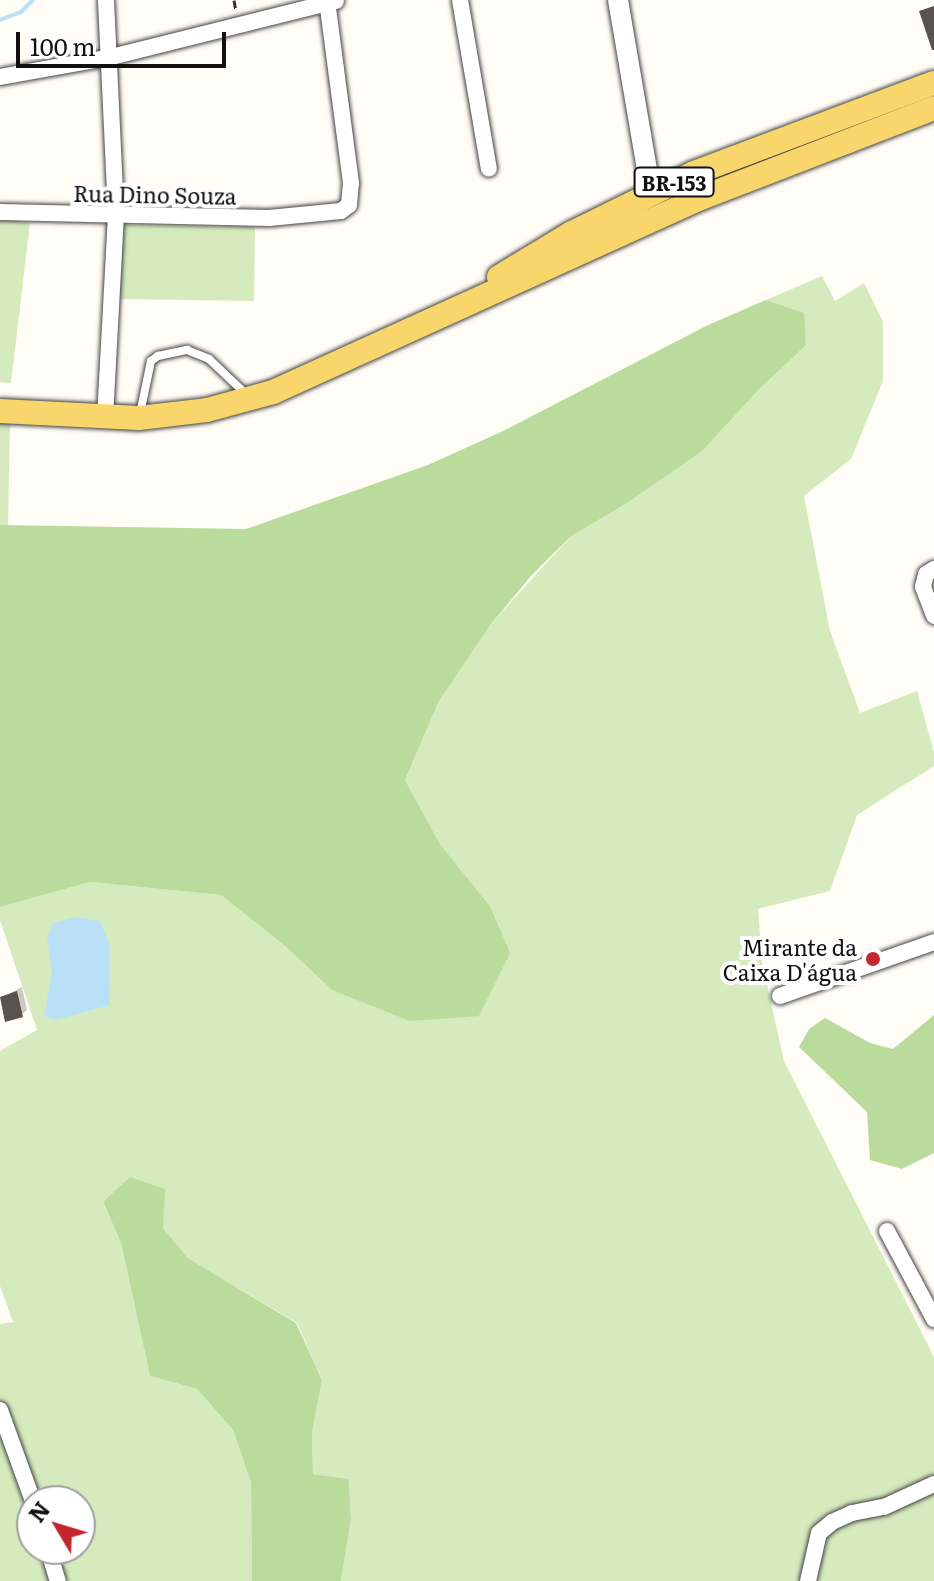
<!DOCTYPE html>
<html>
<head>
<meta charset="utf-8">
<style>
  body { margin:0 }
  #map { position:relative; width:934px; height:1581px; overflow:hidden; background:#fffdf5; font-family:Literata,serif }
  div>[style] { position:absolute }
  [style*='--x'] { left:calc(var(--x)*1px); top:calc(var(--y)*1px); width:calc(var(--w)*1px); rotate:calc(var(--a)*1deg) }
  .green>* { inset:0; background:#d5ebbd }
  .forest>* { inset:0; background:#b9dc9c }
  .water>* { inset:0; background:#b9e0f7 }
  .shadow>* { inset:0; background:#0003 }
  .stream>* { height:4px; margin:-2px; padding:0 2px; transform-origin:2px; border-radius:2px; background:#b9e0f7 }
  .building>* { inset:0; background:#5a524d }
  .path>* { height:3px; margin-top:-1.5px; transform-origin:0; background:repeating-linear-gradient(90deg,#333 0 8px,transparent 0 12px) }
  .roads { filter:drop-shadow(0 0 2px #444) drop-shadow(0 0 2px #444) }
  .service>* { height:8px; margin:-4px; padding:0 4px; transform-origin:4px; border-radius:4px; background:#fff }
  .minor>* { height:16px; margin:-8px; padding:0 8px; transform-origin:8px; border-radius:8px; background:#fff }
  .tertiary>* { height:20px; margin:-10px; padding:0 10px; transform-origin:10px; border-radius:10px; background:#fff }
  .primary>* { height:24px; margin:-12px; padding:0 12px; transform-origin:12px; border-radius:12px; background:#f9d66b }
  .dots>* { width:22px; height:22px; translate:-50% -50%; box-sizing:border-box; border:4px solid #fff; border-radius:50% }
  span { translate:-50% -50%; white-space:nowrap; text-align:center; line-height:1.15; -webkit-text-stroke:8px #fff; paint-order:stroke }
  .shield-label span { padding:2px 6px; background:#fff; border:2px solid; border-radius:6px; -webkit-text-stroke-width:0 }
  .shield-label { font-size:20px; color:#111; font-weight:700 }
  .street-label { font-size:22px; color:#111 }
  .poi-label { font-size:22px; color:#111 }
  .right { translate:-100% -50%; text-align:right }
  .north { position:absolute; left:16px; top:1485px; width:80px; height:80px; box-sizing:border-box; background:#fff; border:2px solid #a0a0a0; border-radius:50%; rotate:308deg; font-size:22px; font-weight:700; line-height:32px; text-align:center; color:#111 }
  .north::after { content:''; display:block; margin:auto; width:28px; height:36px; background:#c4262e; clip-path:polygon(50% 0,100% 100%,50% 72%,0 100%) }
  .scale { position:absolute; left:16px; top:32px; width:210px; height:36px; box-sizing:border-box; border:4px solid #111; border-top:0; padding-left:10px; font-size:24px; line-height:28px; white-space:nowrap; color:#111; -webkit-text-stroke:6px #fff; paint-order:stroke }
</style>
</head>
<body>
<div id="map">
  <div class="green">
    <div style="clip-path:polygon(0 218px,30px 223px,11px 383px,0 382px)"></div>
    <div style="clip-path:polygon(122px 225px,255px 227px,254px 301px,120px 299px)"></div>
    <div style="clip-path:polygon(evenodd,822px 276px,835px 301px,864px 283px,883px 322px,883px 381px,851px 459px,804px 496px,830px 631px,860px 713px,917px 691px,934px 752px,934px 766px,857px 815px,830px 891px,758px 909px,762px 962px,784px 1061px,934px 1357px,934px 1581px,341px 1581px,351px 1519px,349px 1479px,313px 1474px,312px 1433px,322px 1380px,297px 1323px,188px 1258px,163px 1228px,103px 1203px,121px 1243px,150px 1376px,197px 1389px,233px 1430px,251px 1481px,252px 1581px,0 1581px,0 1324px,13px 1322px,0 1286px,0 1051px,37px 1030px,0 920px,0 907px,90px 882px,221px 895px,285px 946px,332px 990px,490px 906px,440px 844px,405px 780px,439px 701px,491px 624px,570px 537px,627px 503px,806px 345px,803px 313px,766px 300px,822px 276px,32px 1501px,80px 1501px,80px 1549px,32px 1549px,32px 1501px)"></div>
    <div style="clip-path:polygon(0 421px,10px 422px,8px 526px,0 525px)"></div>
  </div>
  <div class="forest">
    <div style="clip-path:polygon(766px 300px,804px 313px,806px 345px,759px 389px,702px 451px,627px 503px,570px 537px,531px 576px,491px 624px,439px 701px,405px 780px,440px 844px,490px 906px,510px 953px,479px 1016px,410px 1021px,332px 990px,285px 946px,221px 895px,90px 882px,0 907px,0 525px,246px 529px,428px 465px,503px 431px,706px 326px)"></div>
    <div style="clip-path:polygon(934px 1015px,934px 1153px,902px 1169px,870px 1160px,867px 1112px,799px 1047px,809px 1029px,825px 1018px,870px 1043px,893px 1049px)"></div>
    <div style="clip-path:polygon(130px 1177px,165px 1189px,163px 1228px,188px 1258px,296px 1323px,322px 1380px,312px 1433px,313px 1474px,349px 1479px,351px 1519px,341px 1581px,252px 1581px,251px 1482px,233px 1430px,197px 1389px,150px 1376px,121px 1243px,103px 1202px)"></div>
  </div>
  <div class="water">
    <div style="clip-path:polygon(76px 917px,100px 921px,109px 943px,110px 1005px,55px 1020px,44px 1016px,52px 973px,47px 939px,53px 923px)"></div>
  </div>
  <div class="shadow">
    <div style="clip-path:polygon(22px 987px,27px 1010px,21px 1015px,1px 998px)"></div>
  </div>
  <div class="stream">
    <div style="--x:0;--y:20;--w:22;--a:-21"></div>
    <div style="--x:21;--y:12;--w:17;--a:-45"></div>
  </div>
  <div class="building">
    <div style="clip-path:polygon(934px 6px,934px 50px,932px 50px,919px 11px)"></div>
    <div style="clip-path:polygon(17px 991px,23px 1017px,5px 1022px,0 997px)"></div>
  </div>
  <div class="path">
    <div style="--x:234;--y:0;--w:11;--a:80"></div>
  </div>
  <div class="roads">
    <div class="service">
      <div style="--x:140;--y:414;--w:54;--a:-78.3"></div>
      <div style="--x:151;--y:361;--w:9;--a:-36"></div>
      <div style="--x:158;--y:356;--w:30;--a:-12"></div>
      <div style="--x:187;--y:350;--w:24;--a:22"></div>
      <div style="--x:209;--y:359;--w:54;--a:43.5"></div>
    </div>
    <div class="minor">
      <div style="--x:460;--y:0;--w:171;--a:80.3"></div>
      <div style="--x:0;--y:77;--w:109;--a:-10.1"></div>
      <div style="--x:107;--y:58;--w:236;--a:-14"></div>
      <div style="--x:0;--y:212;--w:269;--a:1.3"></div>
      <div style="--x:269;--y:218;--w:72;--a:-5.6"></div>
      <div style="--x:341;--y:211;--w:10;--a:-37"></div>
      <div style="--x:349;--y:205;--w:22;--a:-85"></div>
      <div style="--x:351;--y:183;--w:185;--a:-97.5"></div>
      <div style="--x:105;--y:418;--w:205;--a:-86.9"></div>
      <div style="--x:116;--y:213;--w:213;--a:-92.7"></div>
      <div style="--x:934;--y:569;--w:9;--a:148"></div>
      <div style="--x:926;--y:574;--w:13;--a:103"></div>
      <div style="--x:923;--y:587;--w:31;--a:69"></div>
      <div style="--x:780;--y:996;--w:163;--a:-19.3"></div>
      <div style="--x:887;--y:1231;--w:100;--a:61.9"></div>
      <div style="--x:0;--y:1410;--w:97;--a:70.1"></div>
      <div style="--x:48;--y:1549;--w:34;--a:73"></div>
      <div style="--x:808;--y:1581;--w:49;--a:-77.1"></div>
      <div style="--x:819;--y:1533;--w:17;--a:-40"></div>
      <div style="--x:832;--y:1522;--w:22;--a:-24"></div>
      <div style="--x:852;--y:1513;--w:33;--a:-11"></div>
      <div style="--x:884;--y:1507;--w:55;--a:-24.7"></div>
    </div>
    <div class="tertiary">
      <div style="--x:618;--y:0;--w:197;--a:80.3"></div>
    </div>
    <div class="primary">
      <div style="--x:499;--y:277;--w:85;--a:-31.1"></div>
      <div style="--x:572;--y:233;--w:136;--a:-26.2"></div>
      <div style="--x:694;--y:173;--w:256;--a:-20.6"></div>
      <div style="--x:0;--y:411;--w:139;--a:2.9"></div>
      <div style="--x:139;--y:418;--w:68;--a:-6.7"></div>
      <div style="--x:207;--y:410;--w:68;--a:-15.3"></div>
      <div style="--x:273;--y:392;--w:470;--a:-24.4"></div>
      <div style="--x:701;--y:198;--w:250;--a:-21.1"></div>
    </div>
  </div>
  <div class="dots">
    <div style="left:873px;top:959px;background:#c4262e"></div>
  </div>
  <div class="shield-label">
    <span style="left:674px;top:182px">BR-153</span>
  </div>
  <div class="street-label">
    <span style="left:155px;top:194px;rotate:1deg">Rua Dino Souza</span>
  </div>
  <div class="poi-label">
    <span class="right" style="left:857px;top:959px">Mirante da<br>Caixa D'água</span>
  </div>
  <div class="north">N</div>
  <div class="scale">100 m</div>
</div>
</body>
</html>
